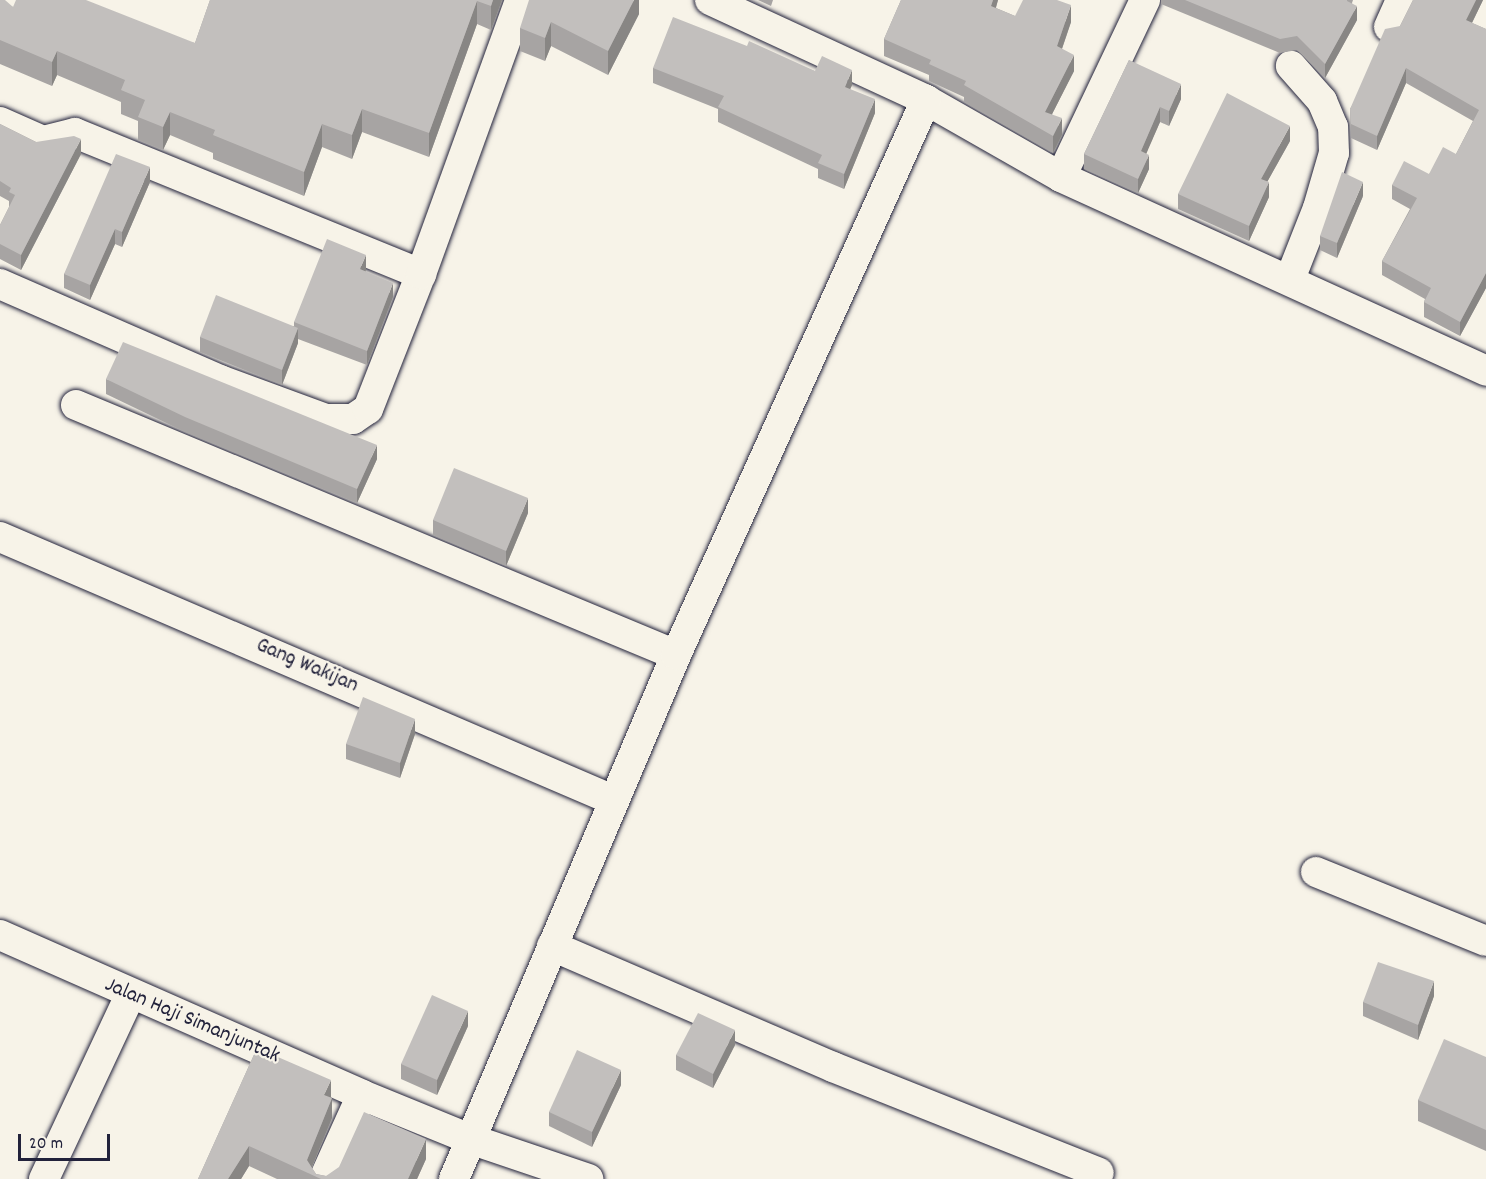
<!DOCTYPE html>
<html>
<head>
<meta charset="utf-8">
<style>
  body { margin:0 }
  #map { position:relative; width:1486px; height:1179px; overflow:hidden; background:#f7f3e8; font-family:Dekko,sans-serif }
  div>[style] { position:absolute }
  [style*='--x'] { left:calc(var(--x)*1px); top:calc(var(--y)*1px); width:calc(var(--w)*1px); rotate:calc(var(--a)*1deg) }
  .roads { filter:drop-shadow(0 0 2px #22223b) drop-shadow(0 0 2px #22223b) }
  .street>* { height:30px; margin:-15px; padding:0 15px; transform-origin:15px; border-radius:15px; background:#f7f3e8 }
  .wall>* { inset:0; background:#a7a4a3 }
  .shaded-wall>* { inset:0; background:#888684 }
  .building>* { inset:0; background:#c2bfbd }
  span { translate:-50% -50%; white-space:nowrap; text-align:center; line-height:1.15; -webkit-text-stroke:4.5px #f7f3e8; paint-order:stroke }
  .street-label { font-size:22px; color:#22223b }
  .scale { position:absolute; left:18px; top:1134px; width:92px; height:27px; box-sizing:border-box; border:3px solid #22223b; border-top:0; padding-left:8px; font-size:18px; line-height:21px; white-space:nowrap; color:#22223b; -webkit-text-stroke:4px #f7f3e8; paint-order:stroke }
</style>
</head>
<body>
<div id="map">
  <div class="roads">
    <div class="street">
      <div style="--x:710;--y:0;--w:238;--a:24.8"></div>
      <div style="--x:926;--y:100;--w:155;--a:29.7"></div>
      <div style="--x:1145;--y:0;--w:196;--a:115.4"></div>
      <div style="--x:1061;--y:177;--w:467;--a:24.5"></div>
      <div style="--x:1389;--y:27;--w:30;--a:-66"></div>
      <div style="--x:0;--y:122;--w:47;--a:23.8"></div>
      <div style="--x:43;--y:141;--w:33;--a:-14"></div>
      <div style="--x:75;--y:133;--w:374;--a:22.2"></div>
      <div style="--x:1290;--y:279;--w:76;--a:-68.5"></div>
      <div style="--x:1318;--y:208;--w:57;--a:-73.8"></div>
      <div style="--x:1334;--y:153;--w:26;--a:-92"></div>
      <div style="--x:1333;--y:127;--w:28;--a:-113"></div>
      <div style="--x:1322;--y:101;--w:47;--a:-131.5"></div>
      <div style="--x:0;--y:284;--w:240;--a:23.6"></div>
      <div style="--x:220;--y:380;--w:113;--a:20.2"></div>
      <div style="--x:326;--y:419;--w:27;--a:0"></div>
      <div style="--x:353;--y:419;--w:18;--a:-34"></div>
      <div style="--x:368;--y:409;--w:145;--a:-68.6"></div>
      <div style="--x:421;--y:274;--w:291;--a:-70.1"></div>
      <div style="--x:76;--y:405;--w:650;--a:22.62"></div>
      <div style="--x:0;--y:537;--w:667;--a:23.22"></div>
      <div style="--x:1316;--y:872;--w:183;--a:22.1"></div>
      <div style="--x:0;--y:935;--w:396;--a:23.8"></div>
      <div style="--x:362;--y:1095;--w:117;--a:22.2"></div>
      <div style="--x:470;--y:1139;--w:125;--a:18.7"></div>
      <div style="--x:552;--y:946;--w:306;--a:23.3"></div>
      <div style="--x:833;--y:1067;--w:286;--a:21.7"></div>
      <div style="--x:44;--y:1179;--w:203;--a:-64.9"></div>
      <div style="--x:324;--y:1179;--w:92;--a:-65.7"></div>
      <div style="--x:454;--y:1179;--w:569;--a:-67.04"></div>
      <div style="--x:676;--y:655;--w:609;--a:-65.75"></div>
    </div>
  </div>
  <div class="wall">
    <div style="clip-path:polygon(0 0,13px 7px,195px 43px,210px 0,502px 0,491px 30px,477px 24px,429px 157px,362px 132px,352px 159px,322px 147px,304px 196px,213px 159px,213px 153px,170px 135px,163px 150px,138px 140px,138px 121px,121px 114px,121px 102px,57px 75px,52px 86px,0 64px)"></div>
    <div style="clip-path:polygon(639px 0,639px 14px,608px 75px,551px 46px,545px 61px,520px 51px,520px 28px)"></div>
    <div style="clip-path:polygon(758px 0,773px 0,771px 6px)"></div>
    <div style="clip-path:polygon(901px 0,998px 0,996px 8px,1015px 16px,1071px 22px,1062px 49px,1074px 71px,1052px 114px,1062px 135px,1053px 153px,964px 102px,964px 97px,929px 81px,929px 75px,884px 56px,884px 39px)"></div>
    <div style="clip-path:polygon(1161px 0,1353px 0,1352px 3px,1357px 20px,1325px 78px,1297px 50px,1280px 53px,1161px 4px)"></div>
    <div style="clip-path:polygon(1413px 0,1483px 0,1472px 23px,1486px 29px,1486px 288px,1460px 336px,1424px 317px,1424px 302px,1425px 299px,1382px 275px,1382px 261px,1410px 209px,1392px 199px,1392px 185px,1429px 174px,1456px 154px,1473px 121px,1406px 83px,1377px 150px,1351px 138px,1350px 109px,1400px 26px)"></div>
    <div style="clip-path:polygon(747px 46px,852px 85px,850px 89px,875px 113px,844px 189px,818px 178px,818px 169px,718px 122px,718px 109px,653px 83px,653px 68px)"></div>
    <div style="clip-path:polygon(1129px 60px,1181px 99px,1169px 126px,1160px 122px,1146px 153px,1149px 169px,1138px 193px,1084px 169px,1084px 154px)"></div>
    <div style="clip-path:polygon(0 124px,36px 142px,81px 154px,21px 270px,0 259px,0 225px,9px 207px,9px 201px,0 196px)"></div>
    <div style="clip-path:polygon(1290px 141px,1267px 182px,1269px 197px,1249px 241px,1178px 209px,1178px 194px)"></div>
    <div style="clip-path:polygon(150px 182px,122px 247px,115px 244px,90px 300px,64px 288px,64px 274px)"></div>
    <div style="clip-path:polygon(1363px 196px,1337px 258px,1320px 250px,1320px 236px)"></div>
    <div style="clip-path:polygon(366px 270px,365px 271px,393px 297px,367px 365px,298px 339px,298px 343px,282px 385px,200px 352px,200px 337px,294px 326px,294px 322px)"></div>
    <div style="clip-path:polygon(106px 379px,377px 459px,357px 503px,185px 432px,106px 394px)"></div>
    <div style="clip-path:polygon(528px 513px,506px 566px,433px 535px,433px 520px)"></div>
    <div style="clip-path:polygon(415px 734px,400px 778px,346px 759px,346px 744px)"></div>
    <div style="clip-path:polygon(1434px 996px,1418px 1040px,1363px 1016px,1363px 1002px)"></div>
    <div style="clip-path:polygon(468px 1026px,437px 1095px,401px 1079px,401px 1064px)"></div>
    <div style="clip-path:polygon(735px 1045px,713px 1088px,676px 1070px,676px 1055px)"></div>
    <div style="clip-path:polygon(257px 1048px,331px 1098px,332px 1118px,312px 1168px,316px 1174px,326px 1176px,426px 1159px,417px 1179px,277px 1179px,249px 1166px,241px 1179px,198px 1179px)"></div>
    <div style="clip-path:polygon(1486px 1057px,1486px 1151px,1418px 1121px,1418px 1100px)"></div>
    <div style="clip-path:polygon(621px 1085px,592px 1147px,549px 1126px,549px 1112px)"></div>
  </div>
  <div class="shaded-wall">
    <div style="clip-path:polygon(493px 0,502px 0,491px 30px,491px 6px)"></div>
    <div style="clip-path:polygon(634px 0,639px 0,639px 14px,608px 75px,608px 51px)"></div>
    <div style="clip-path:polygon(993px 0,998px 0,991px 23px,991px 6px)"></div>
    <div style="clip-path:polygon(1476px 0,1483px 0,1466px 35px,1466px 20px)"></div>
    <div style="clip-path:polygon(477px 1px,477px 24px,429px 157px,429px 133px)"></div>
    <div style="clip-path:polygon(1071px 5px,1071px 22px,1057px 63px,1057px 46px)"></div>
    <div style="clip-path:polygon(1357px 6px,1357px 20px,1325px 78px,1325px 64px)"></div>
    <div style="clip-path:polygon(551px 22px,551px 46px,545px 61px,545px 38px)"></div>
    <div style="clip-path:polygon(57px 51px,57px 75px,52px 86px,52px 62px)"></div>
    <div style="clip-path:polygon(1074px 55px,1074px 71px,1045px 128px,1045px 112px)"></div>
    <div style="clip-path:polygon(1406px 68px,1406px 83px,1377px 150px,1377px 136px)"></div>
    <div style="clip-path:polygon(852px 70px,852px 85px,845px 101px,845px 87px)"></div>
    <div style="clip-path:polygon(1181px 84px,1181px 99px,1169px 126px,1169px 111px)"></div>
    <div style="clip-path:polygon(875px 99px,875px 113px,844px 189px,844px 174px)"></div>
    <div style="clip-path:polygon(1160px 107px,1160px 122px,1141px 166px,1141px 151px)"></div>
    <div style="clip-path:polygon(362px 109px,362px 132px,352px 159px,352px 135px)"></div>
    <div style="clip-path:polygon(170px 112px,170px 135px,163px 150px,163px 127px)"></div>
    <div style="clip-path:polygon(1062px 118px,1062px 135px,1053px 153px,1053px 136px)"></div>
    <div style="clip-path:polygon(322px 124px,322px 147px,304px 196px,304px 172px)"></div>
    <div style="clip-path:polygon(1290px 126px,1290px 141px,1261px 193px,1261px 179px)"></div>
    <div style="clip-path:polygon(81px 139px,81px 154px,21px 270px,21px 255px)"></div>
    <div style="clip-path:polygon(1149px 155px,1149px 169px,1138px 193px,1138px 179px)"></div>
    <div style="clip-path:polygon(150px 167px,150px 182px,122px 247px,122px 232px)"></div>
    <div style="clip-path:polygon(1269px 182px,1269px 197px,1249px 241px,1249px 226px)"></div>
    <div style="clip-path:polygon(1363px 182px,1363px 196px,1337px 258px,1337px 243px)"></div>
    <div style="clip-path:polygon(115px 229px,115px 244px,90px 300px,90px 285px)"></div>
    <div style="clip-path:polygon(366px 255px,366px 270px,360px 284px,360px 269px)"></div>
    <div style="clip-path:polygon(1486px 273px,1486px 288px,1460px 336px,1460px 322px)"></div>
    <div style="clip-path:polygon(393px 283px,393px 297px,367px 365px,367px 351px)"></div>
    <div style="clip-path:polygon(298px 328px,298px 343px,282px 385px,282px 370px)"></div>
    <div style="clip-path:polygon(377px 445px,377px 459px,357px 503px,357px 489px)"></div>
    <div style="clip-path:polygon(528px 498px,528px 513px,506px 566px,506px 551px)"></div>
    <div style="clip-path:polygon(415px 719px,415px 734px,400px 778px,400px 763px)"></div>
    <div style="clip-path:polygon(1434px 981px,1434px 996px,1418px 1040px,1418px 1025px)"></div>
    <div style="clip-path:polygon(468px 1011px,468px 1026px,437px 1095px,437px 1080px)"></div>
    <div style="clip-path:polygon(735px 1030px,735px 1045px,713px 1088px,713px 1074px)"></div>
    <div style="clip-path:polygon(621px 1070px,621px 1085px,592px 1147px,592px 1132px)"></div>
    <div style="clip-path:polygon(331px 1080px,331px 1100px,324px 1095px)"></div>
    <div style="clip-path:polygon(332px 1098px,332px 1118px,309px 1174px,307px 1160px)"></div>
    <div style="clip-path:polygon(426px 1139px,426px 1159px,417px 1179px,408px 1179px)"></div>
    <div style="clip-path:polygon(249px 1146px,249px 1166px,241px 1179px,228px 1179px)"></div>
  </div>
  <div class="building">
    <div style="clip-path:polygon(0 0,5px 0,13px 7px,16px 0,86px 0,195px 43px,210px 0,493px 0,491px 6px,477px 1px,429px 133px,362px 109px,352px 135px,322px 124px,304px 172px,213px 135px,215px 130px,170px 112px,163px 127px,138px 117px,145px 100px,121px 90px,125px 80px,57px 51px,52px 62px,0 40px)"></div>
    <div style="clip-path:polygon(529px 0,634px 0,608px 51px,551px 22px,545px 38px,520px 28px)"></div>
    <div style="clip-path:polygon(901px 0,993px 0,991px 6px,1015px 16px,1023px 0,1057px 0,1071px 5px,1057px 46px,1074px 55px,1045px 112px,1062px 118px,1053px 136px,964px 85px,966px 81px,929px 64px,931px 60px,884px 39px)"></div>
    <div style="clip-path:polygon(1185px 0,1347px 0,1347px 1px,1357px 6px,1325px 64px,1297px 36px,1280px 39px)"></div>
    <div style="clip-path:polygon(1413px 0,1476px 0,1466px 20px,1486px 29px,1486px 273px,1460px 322px,1424px 302px,1431px 288px,1382px 261px,1417px 198px,1392px 185px,1404px 161px,1429px 174px,1443px 147px,1456px 154px,1479px 110px,1406px 68px,1377px 136px,1351px 124px,1350px 109px,1385px 29px,1400px 26px)"></div>
    <div style="clip-path:polygon(673px 17px,747px 46px,749px 41px,815px 71px,822px 56px,852px 70px,845px 87px,875px 99px,844px 174px,818px 163px,822px 155px,718px 107px,724px 96px,653px 68px)"></div>
    <div style="clip-path:polygon(1129px 60px,1181px 84px,1169px 111px,1160px 107px,1141px 151px,1149px 155px,1138px 179px,1084px 154px)"></div>
    <div style="clip-path:polygon(1227px 93px,1290px 126px,1261px 179px,1269px 182px,1249px 226px,1178px 194px)"></div>
    <div style="clip-path:polygon(0 124px,36px 142px,74px 136px,81px 139px,21px 255px,0 244px,0 225px,15px 195px,9px 192px,11px 188px,0 181px)"></div>
    <div style="clip-path:polygon(116px 154px,150px 167px,122px 232px,115px 229px,90px 285px,64px 274px)"></div>
    <div style="clip-path:polygon(1342px 172px,1363px 182px,1337px 243px,1320px 236px)"></div>
    <div style="clip-path:polygon(327px 239px,366px 255px,360px 269px,393px 283px,367px 351px,294px 322px)"></div>
    <div style="clip-path:polygon(216px 295px,298px 328px,282px 370px,200px 337px)"></div>
    <div style="clip-path:polygon(123px 342px,377px 445px,357px 489px,185px 417px,106px 379px)"></div>
    <div style="clip-path:polygon(454px 468px,528px 498px,506px 551px,433px 520px)"></div>
    <div style="clip-path:polygon(363px 697px,415px 719px,400px 763px,346px 744px)"></div>
    <div style="clip-path:polygon(1378px 962px,1434px 981px,1418px 1025px,1363px 1002px)"></div>
    <div style="clip-path:polygon(432px 995px,468px 1011px,437px 1080px,401px 1064px)"></div>
    <div style="clip-path:polygon(698px 1013px,735px 1030px,713px 1074px,676px 1055px)"></div>
    <div style="clip-path:polygon(1444px 1039px,1486px 1057px,1486px 1130px,1418px 1100px)"></div>
    <div style="clip-path:polygon(257px 1048px,331px 1080px,324px 1095px,332px 1098px,307px 1160px,316px 1174px,326px 1176px,339px 1167px,364px 1112px,426px 1139px,408px 1179px,321px 1179px,249px 1146px,228px 1179px,198px 1179px)"></div>
    <div style="clip-path:polygon(577px 1050px,621px 1070px,592px 1132px,549px 1112px)"></div>
  </div>
  <div class="street-label">
    <span style="left:307px;top:666px;rotate:23deg">Gang Wakijan</span>
    <span style="left:192px;top:1021px;rotate:23deg">Jalan Haji Simanjuntak</span>
  </div>
  <div class="scale">20 m</div>
</div>
</body>
</html>
